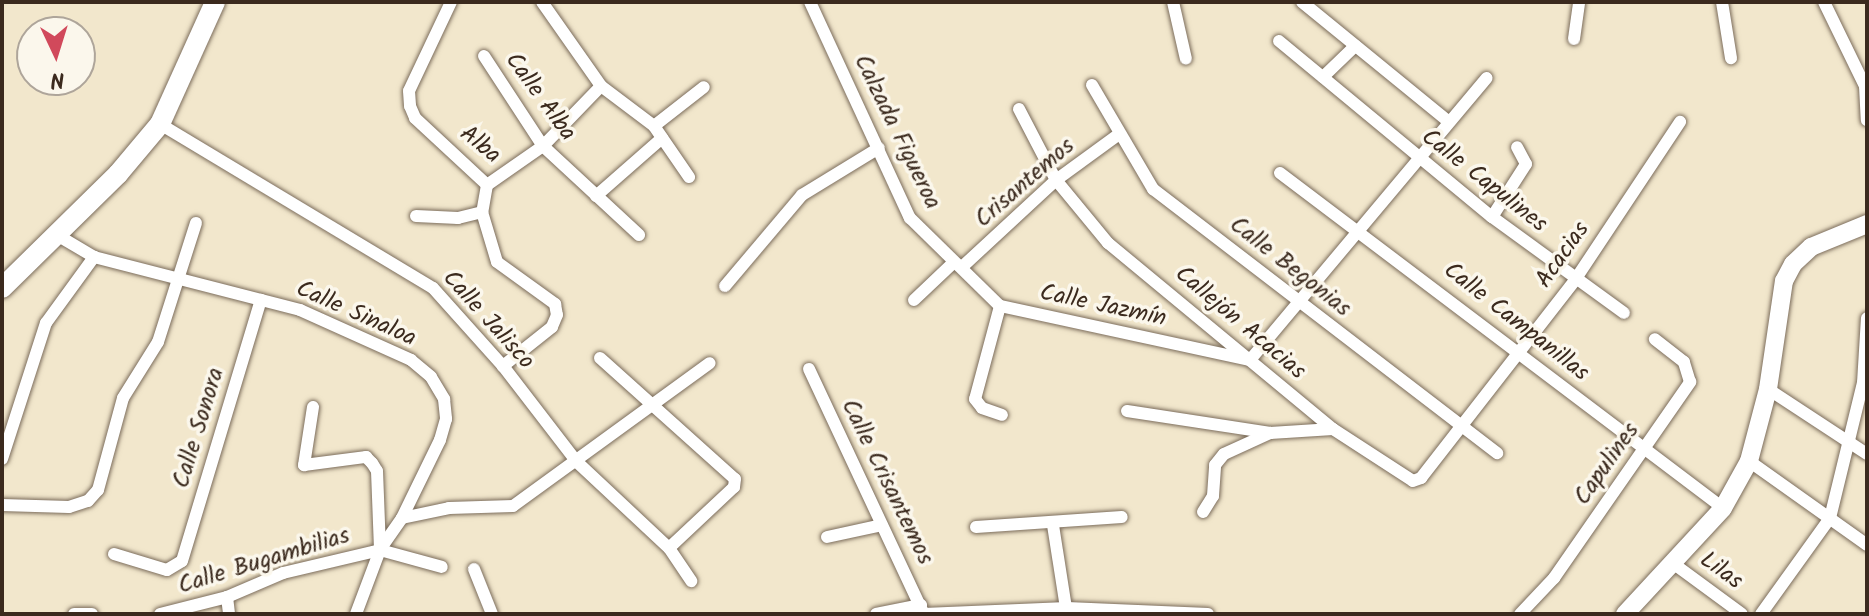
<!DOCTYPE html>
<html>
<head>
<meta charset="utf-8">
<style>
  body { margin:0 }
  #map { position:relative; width:1869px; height:616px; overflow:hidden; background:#f2e7cc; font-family:Kalam,sans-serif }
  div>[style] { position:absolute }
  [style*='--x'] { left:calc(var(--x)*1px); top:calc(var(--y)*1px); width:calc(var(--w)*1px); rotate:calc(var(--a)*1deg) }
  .roads { filter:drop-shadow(0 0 2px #7b6c5b) drop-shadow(0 0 2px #7b6c5b) }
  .street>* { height:12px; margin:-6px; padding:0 6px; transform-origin:6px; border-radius:6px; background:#fff }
  .secondary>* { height:18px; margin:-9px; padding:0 9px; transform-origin:9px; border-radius:9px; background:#fff }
  .primary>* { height:20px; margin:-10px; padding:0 10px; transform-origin:10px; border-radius:10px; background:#fff }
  span { translate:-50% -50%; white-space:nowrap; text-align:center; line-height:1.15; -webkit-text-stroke:7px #fbf7ec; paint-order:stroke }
  .street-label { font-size:24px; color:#3b2a1e }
  .frame { position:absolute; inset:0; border:4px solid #3b2a1e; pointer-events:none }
  .north { position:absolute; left:16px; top:16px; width:80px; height:80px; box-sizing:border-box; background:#fbf7ec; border:2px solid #aea59a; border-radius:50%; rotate:176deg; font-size:22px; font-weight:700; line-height:32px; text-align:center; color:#3b2a1e }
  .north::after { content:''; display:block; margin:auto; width:28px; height:36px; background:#d1495b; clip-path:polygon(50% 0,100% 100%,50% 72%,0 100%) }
</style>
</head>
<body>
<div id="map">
  <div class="roads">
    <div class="street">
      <div style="--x:451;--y:2;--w:98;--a:115.3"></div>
      <div style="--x:409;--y:91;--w:15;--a:86"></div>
      <div style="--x:410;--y:106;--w:13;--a:67"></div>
      <div style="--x:415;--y:118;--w:98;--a:42.9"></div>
      <div style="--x:542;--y:2;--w:103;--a:54.9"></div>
      <div style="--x:810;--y:2;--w:238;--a:65.2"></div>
      <div style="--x:910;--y:218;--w:126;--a:44.4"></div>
      <div style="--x:1000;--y:306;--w:256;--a:12.2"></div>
      <div style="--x:1250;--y:360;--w:368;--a:-50"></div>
      <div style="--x:1173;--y:2;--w:58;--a:77.2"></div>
      <div style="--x:1302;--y:2;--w:188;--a:39.2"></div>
      <div style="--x:1722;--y:2;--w:57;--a:80.9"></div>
      <div style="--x:1824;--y:2;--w:93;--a:64"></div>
      <div style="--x:1865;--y:86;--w:34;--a:87"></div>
      <div style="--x:1574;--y:39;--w:37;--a:-82"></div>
      <div style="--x:1279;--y:41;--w:276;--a:39.6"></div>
      <div style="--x:1492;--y:217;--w:163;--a:36"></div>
      <div style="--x:484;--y:56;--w:108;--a:56.8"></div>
      <div style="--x:543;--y:146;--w:131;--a:42.8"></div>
      <div style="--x:1323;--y:77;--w:45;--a:-44.1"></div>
      <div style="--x:1092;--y:85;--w:121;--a:59.6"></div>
      <div style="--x:1153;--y:189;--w:434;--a:37.5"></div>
      <div style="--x:1019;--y:109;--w:80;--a:62.5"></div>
      <div style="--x:1056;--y:180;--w:82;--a:50.5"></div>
      <div style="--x:1108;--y:243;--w:292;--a:39.6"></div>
      <div style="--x:1333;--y:429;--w:95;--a:33"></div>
      <div style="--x:1413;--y:481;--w:9;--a:-21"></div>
      <div style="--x:1421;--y:478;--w:251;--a:-52.1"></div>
      <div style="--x:1575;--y:280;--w:190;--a:-56.4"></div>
      <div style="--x:160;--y:124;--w:318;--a:31"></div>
      <div style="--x:433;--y:288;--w:105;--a:48.1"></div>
      <div style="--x:503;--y:366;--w:121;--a:52.4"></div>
      <div style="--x:577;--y:462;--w:126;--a:43.1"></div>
      <div style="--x:669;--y:548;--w:40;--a:56"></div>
      <div style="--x:654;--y:126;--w:63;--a:-38"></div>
      <div style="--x:1280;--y:173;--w:555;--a:37.1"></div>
      <div style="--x:487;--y:185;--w:68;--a:-34.9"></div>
      <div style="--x:543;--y:146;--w:83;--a:-46"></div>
      <div style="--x:601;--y:86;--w:66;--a:37"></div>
      <div style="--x:654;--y:126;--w:62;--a:55.5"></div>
      <div style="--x:487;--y:185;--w:27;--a:100"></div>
      <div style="--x:482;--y:212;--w:52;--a:73.3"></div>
      <div style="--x:497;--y:262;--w:72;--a:35.9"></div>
      <div style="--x:555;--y:304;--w:11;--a:80"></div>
      <div style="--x:557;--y:315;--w:13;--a:113"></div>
      <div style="--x:552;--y:327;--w:63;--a:141.5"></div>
      <div style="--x:596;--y:196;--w:88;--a:-41.3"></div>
      <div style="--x:416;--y:216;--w:42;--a:2.7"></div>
      <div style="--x:458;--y:218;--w:25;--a:-14"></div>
      <div style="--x:1492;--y:217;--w:63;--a:-57.3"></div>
      <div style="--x:1526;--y:164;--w:19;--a:-118"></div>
      <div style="--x:57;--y:235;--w:43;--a:30.7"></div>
      <div style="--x:94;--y:257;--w:213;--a:14.4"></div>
      <div style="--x:300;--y:310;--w:122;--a:24.2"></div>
      <div style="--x:411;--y:360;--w:26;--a:40"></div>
      <div style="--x:431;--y:377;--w:26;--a:59"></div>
      <div style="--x:444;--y:399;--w:20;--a:84"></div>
      <div style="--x:446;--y:419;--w:22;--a:106"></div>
      <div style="--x:440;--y:440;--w:87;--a:116"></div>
      <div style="--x:402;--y:518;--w:39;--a:125"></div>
      <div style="--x:380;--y:550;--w:68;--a:110.6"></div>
      <div style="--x:962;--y:267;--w:128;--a:-42.8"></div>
      <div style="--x:1056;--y:180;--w:77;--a:-36"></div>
      <div style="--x:725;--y:286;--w:119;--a:-49.8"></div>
      <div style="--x:802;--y:195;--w:90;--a:-31.4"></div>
      <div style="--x:914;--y:300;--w:54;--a:-43.5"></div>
      <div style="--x:1000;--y:306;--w:96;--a:105"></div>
      <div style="--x:975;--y:399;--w:11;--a:52"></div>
      <div style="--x:982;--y:408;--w:21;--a:19"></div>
      <div style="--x:600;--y:358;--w:181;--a:41.9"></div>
      <div style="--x:735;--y:479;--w:8;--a:97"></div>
      <div style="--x:734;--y:487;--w:89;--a:136.8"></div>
      <div style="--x:809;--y:369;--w:271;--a:64.9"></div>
      <div style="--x:1768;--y:389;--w:118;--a:33.3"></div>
      <div style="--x:313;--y:407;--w:59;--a:98.8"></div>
      <div style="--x:304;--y:465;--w:63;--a:-7.4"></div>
      <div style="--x:366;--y:457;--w:8;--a:45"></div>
      <div style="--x:372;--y:463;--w:9;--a:58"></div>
      <div style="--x:377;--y:471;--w:79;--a:87.8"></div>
      <div style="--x:1127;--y:411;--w:145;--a:8.7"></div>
      <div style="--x:1270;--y:433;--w:63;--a:-3.6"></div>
      <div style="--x:2;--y:459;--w:143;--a:-72.1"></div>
      <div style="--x:46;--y:323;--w:82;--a:-54"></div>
      <div style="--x:1749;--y:461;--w:145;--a:35.4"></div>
      <div style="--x:2;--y:505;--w:67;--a:1.7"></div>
      <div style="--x:69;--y:507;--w:20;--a:-18"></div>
      <div style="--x:88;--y:501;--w:15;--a:-48"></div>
      <div style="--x:98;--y:490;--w:95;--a:-74.8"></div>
      <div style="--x:123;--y:398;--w:66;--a:-58"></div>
      <div style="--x:158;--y:342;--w:125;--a:-72.3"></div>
      <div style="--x:1203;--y:512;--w:19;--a:-58"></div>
      <div style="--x:1213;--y:496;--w:31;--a:-86"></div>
      <div style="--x:1215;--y:465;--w:14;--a:-51"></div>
      <div style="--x:1224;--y:454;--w:51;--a:-24.5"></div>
      <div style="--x:402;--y:518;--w:48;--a:-12"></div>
      <div style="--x:449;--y:508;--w:64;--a:-1.8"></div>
      <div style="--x:513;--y:506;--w:243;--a:-36"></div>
      <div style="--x:1053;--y:525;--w:90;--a:81.1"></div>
      <div style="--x:976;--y:527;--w:146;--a:-3.9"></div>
      <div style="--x:827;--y:537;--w:56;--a:-12.3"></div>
      <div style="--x:114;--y:554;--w:55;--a:16.8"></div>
      <div style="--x:167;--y:570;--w:17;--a:-31"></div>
      <div style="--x:182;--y:561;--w:273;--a:-73.2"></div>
      <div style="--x:1674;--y:564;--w:84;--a:36.3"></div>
      <div style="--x:474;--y:569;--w:48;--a:68.2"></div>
      <div style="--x:227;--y:597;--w:17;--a:83"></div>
      <div style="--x:74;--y:614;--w:18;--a:0"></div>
      <div style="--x:160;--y:614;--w:69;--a:-14.2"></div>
      <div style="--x:227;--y:597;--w:61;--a:-23.2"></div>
      <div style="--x:283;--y:573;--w:100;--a:-13.3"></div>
      <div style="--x:380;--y:550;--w:64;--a:15.3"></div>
      <div style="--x:876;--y:614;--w:46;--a:-11.3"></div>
      <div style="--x:924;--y:614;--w:143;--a:-2.4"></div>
      <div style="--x:1067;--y:608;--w:141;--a:2.4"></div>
      <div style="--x:1520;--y:614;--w:50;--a:-46.6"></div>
      <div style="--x:1554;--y:578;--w:239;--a:-55.2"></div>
      <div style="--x:1690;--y:382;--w:21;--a:-107"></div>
      <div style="--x:1684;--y:362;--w:37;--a:-142"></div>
      <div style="--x:1761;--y:614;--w:118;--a:-54.3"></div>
      <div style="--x:1830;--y:518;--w:139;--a:-76.3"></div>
      <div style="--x:1863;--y:383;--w:65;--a:-86.5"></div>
    </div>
    <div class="secondary">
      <div style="--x:1625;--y:614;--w:144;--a:-47.2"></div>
      <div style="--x:1723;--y:508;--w:54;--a:-61"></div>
      <div style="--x:1749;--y:461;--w:74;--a:-75.2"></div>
      <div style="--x:1768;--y:389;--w:109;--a:-81.6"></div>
      <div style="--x:1784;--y:281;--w:19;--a:-62"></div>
      <div style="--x:1793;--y:264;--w:25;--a:-43"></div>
      <div style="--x:1811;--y:247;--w:61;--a:-22.3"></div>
    </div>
    <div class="primary">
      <div style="--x:2;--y:288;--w:163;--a:-44.5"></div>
      <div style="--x:118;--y:174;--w:65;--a:-50"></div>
      <div style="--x:160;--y:124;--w:134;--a:-65.7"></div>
    </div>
  </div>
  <div class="street-label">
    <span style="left:540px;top:97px;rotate:54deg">Calle Alba</span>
    <span style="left:897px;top:132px;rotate:64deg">Calzada Figueroa</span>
    <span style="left:480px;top:145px;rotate:39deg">Alba</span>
    <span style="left:1484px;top:181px;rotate:38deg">Calle Capulines</span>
    <span style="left:1025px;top:183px;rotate:-41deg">Crisantemos</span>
    <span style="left:1563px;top:255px;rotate:-55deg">Acacias</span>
    <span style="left:1290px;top:267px;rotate:38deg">Calle Begonias</span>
    <span style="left:1103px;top:306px;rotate:12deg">Calle Jazmín</span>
    <span style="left:356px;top:314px;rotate:24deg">Calle Sinaloa</span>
    <span style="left:488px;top:320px;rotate:48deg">Calle Jalisco</span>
    <span style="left:1516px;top:322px;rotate:38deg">Calle Campanillas</span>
    <span style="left:1240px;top:323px;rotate:40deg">Callejón Acacias</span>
    <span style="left:199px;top:428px;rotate:-73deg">Calle Sonora</span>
    <span style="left:1607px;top:464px;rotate:-55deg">Capulines</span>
    <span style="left:887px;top:482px;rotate:64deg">Calle Crisantemos</span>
    <span style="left:264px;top:561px;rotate:-17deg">Calle Bugambilias</span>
    <span style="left:1721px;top:571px;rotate:36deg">Lilas</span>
  </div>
  <div class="frame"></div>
  <div class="north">N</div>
</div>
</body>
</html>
